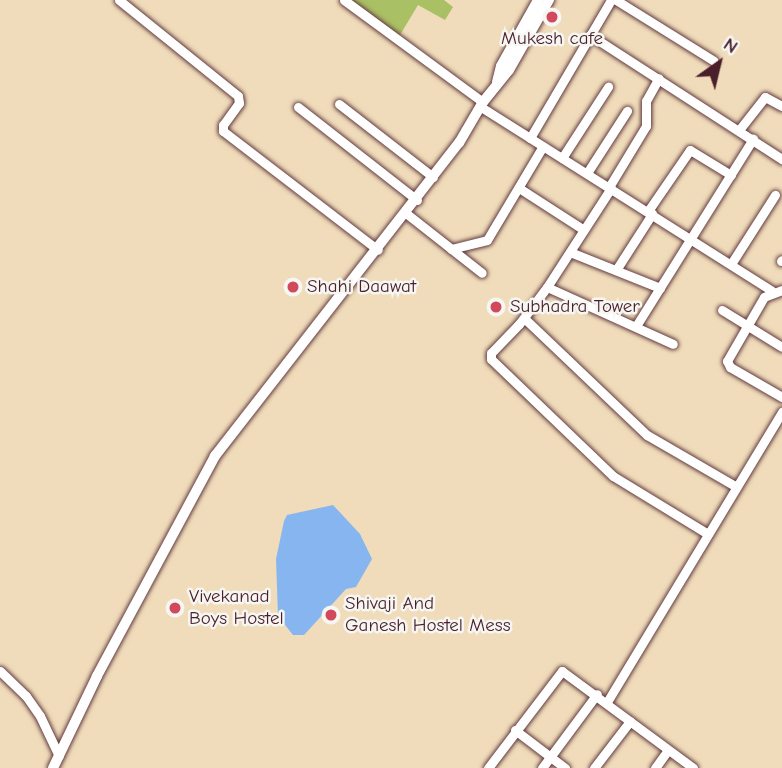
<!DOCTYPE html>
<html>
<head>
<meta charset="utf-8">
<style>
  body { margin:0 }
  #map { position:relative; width:782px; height:768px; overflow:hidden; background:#f0dcba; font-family:"Comic Neue",sans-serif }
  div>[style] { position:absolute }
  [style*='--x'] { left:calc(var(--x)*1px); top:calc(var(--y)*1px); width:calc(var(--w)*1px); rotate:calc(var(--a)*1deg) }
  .green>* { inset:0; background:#aac065 }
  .water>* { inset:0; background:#86b5f0 }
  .roads { filter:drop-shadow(0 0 2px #633b40) drop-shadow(0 0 2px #633b40) }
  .minor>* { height:9px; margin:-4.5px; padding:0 4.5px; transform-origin:4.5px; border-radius:4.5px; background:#fff }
  .tertiary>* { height:10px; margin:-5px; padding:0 5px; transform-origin:5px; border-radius:5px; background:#fff }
  .dots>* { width:19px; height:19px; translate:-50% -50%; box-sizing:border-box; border:4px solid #f6f6f2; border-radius:50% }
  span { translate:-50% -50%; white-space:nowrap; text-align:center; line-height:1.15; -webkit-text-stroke:5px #f6f6f2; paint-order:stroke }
  .poi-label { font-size:19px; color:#4a1f2b }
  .left { translate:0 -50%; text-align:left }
  .north { position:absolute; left:684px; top:28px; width:70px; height:70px; -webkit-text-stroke:5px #f6f6f2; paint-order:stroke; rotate:34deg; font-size:19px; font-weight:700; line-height:28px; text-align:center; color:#4a1f2b }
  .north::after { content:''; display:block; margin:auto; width:24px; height:32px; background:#4a1f2b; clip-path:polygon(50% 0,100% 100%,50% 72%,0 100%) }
</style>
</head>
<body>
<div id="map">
  <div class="green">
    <div style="clip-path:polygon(343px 0,444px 0,453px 7px,445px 20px,418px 5px,397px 40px)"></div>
  </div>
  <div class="water">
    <div style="clip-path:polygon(333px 505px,360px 534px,372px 559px,356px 587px,346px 589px,304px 635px,293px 635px,278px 616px,276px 559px,284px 521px,287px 515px)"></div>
  </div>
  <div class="roads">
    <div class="minor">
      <div style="--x:119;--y:0;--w:153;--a:38.9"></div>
      <div style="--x:238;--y:96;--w:7;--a:82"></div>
      <div style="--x:239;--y:103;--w:27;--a:126"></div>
      <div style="--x:223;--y:125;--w:6;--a:90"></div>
      <div style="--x:223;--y:131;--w:195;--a:37.5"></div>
      <div style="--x:344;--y:0;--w:172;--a:36.3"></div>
      <div style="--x:616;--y:0;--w:115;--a:31.9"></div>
      <div style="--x:590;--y:35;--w:229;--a:32.9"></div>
      <div style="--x:339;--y:104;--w:119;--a:37.8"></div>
      <div style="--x:298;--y:107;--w:151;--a:38"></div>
      <div style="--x:481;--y:107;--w:344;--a:32.3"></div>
      <div style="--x:739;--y:130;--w:42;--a:-51.8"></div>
      <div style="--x:765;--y:97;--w:19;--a:28"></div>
      <div style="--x:530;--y:138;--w:160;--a:-59.6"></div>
      <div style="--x:562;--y:158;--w:85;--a:-57.1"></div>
      <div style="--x:587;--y:173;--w:74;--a:-57.2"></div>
      <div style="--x:609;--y:187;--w:71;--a:-58.8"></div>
      <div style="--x:646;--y:126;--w:25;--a:-90"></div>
      <div style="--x:646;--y:101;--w:26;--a:-61"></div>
      <div style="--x:519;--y:188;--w:77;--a:32.9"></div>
      <div style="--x:611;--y:188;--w:118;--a:122.9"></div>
      <div style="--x:547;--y:287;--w:46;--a:127.1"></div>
      <div style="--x:519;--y:324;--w:40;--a:134"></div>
      <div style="--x:491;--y:353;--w:6;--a:90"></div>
      <div style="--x:491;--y:359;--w:169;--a:43.8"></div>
      <div style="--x:613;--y:476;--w:111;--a:31.4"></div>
      <div style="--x:648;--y:211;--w:74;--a:-55.5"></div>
      <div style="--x:690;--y:150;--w:48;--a:31.4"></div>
      <div style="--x:407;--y:214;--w:95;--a:38.2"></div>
      <div style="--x:451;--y:249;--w:37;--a:-14"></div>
      <div style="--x:487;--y:240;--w:109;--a:-59.2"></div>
      <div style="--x:570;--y:252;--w:97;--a:21.8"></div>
      <div style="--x:781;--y:261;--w:1;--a:-45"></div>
      <div style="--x:731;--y:264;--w:82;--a:-57.5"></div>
      <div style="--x:616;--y:270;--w:67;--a:-57.3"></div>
      <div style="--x:547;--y:287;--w:138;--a:24.3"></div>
      <div style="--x:782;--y:290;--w:19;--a:159"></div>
      <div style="--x:764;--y:297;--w:74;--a:120"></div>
      <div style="--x:727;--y:361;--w:7;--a:63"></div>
      <div style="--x:730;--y:367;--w:60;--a:30"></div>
      <div style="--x:722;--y:310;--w:70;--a:31.7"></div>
      <div style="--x:524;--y:318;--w:170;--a:43.6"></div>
      <div style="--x:647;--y:435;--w:102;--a:30.1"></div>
      <div style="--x:636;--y:326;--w:221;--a:-58"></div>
      <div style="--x:0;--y:671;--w:36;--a:44"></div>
      <div style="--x:26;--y:696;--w:24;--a:55"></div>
      <div style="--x:40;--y:716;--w:44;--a:64.6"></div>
      <div style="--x:607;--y:702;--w:339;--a:-58.9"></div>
      <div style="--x:515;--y:730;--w:63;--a:37.2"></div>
      <div style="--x:488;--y:768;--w:122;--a:-52.7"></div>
      <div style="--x:562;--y:671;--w:163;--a:36.5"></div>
      <div style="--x:542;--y:768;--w:92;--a:-53.4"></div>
      <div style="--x:594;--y:768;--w:59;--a:-52.5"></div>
      <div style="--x:655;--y:768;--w:22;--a:-54"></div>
    </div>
    <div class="tertiary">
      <div style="--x:497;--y:82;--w:16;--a:-76"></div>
      <div style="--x:501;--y:66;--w:76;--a:-60.7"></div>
      <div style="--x:53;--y:768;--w:102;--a:-64.4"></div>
      <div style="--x:97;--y:676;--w:250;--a:-61.8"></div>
      <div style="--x:215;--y:456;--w:397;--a:-52.1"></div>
      <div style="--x:459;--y:143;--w:48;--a:-59.7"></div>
      <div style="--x:483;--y:102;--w:41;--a:-50.9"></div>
      <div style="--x:509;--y:70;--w:81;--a:-60.3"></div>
    </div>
  </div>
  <div class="dots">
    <div style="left:552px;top:17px;background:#d1495b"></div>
    <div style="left:293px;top:287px;background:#d1495b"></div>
    <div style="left:496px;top:307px;background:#d1495b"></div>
    <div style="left:175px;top:608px;background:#d1495b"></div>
    <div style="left:331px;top:615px;background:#d1495b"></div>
  </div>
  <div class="poi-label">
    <span style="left:552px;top:39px">Mukesh cafe</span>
    <span class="left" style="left:307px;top:287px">Shahi Daawat</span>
    <span class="left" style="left:510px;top:307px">Subhadra Tower</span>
    <span class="left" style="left:189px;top:608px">Vivekanad<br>Boys Hostel</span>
    <span class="left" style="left:345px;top:615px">Shivaji And<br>Ganesh Hostel Mess</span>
  </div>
  <div class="north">N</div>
</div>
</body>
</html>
